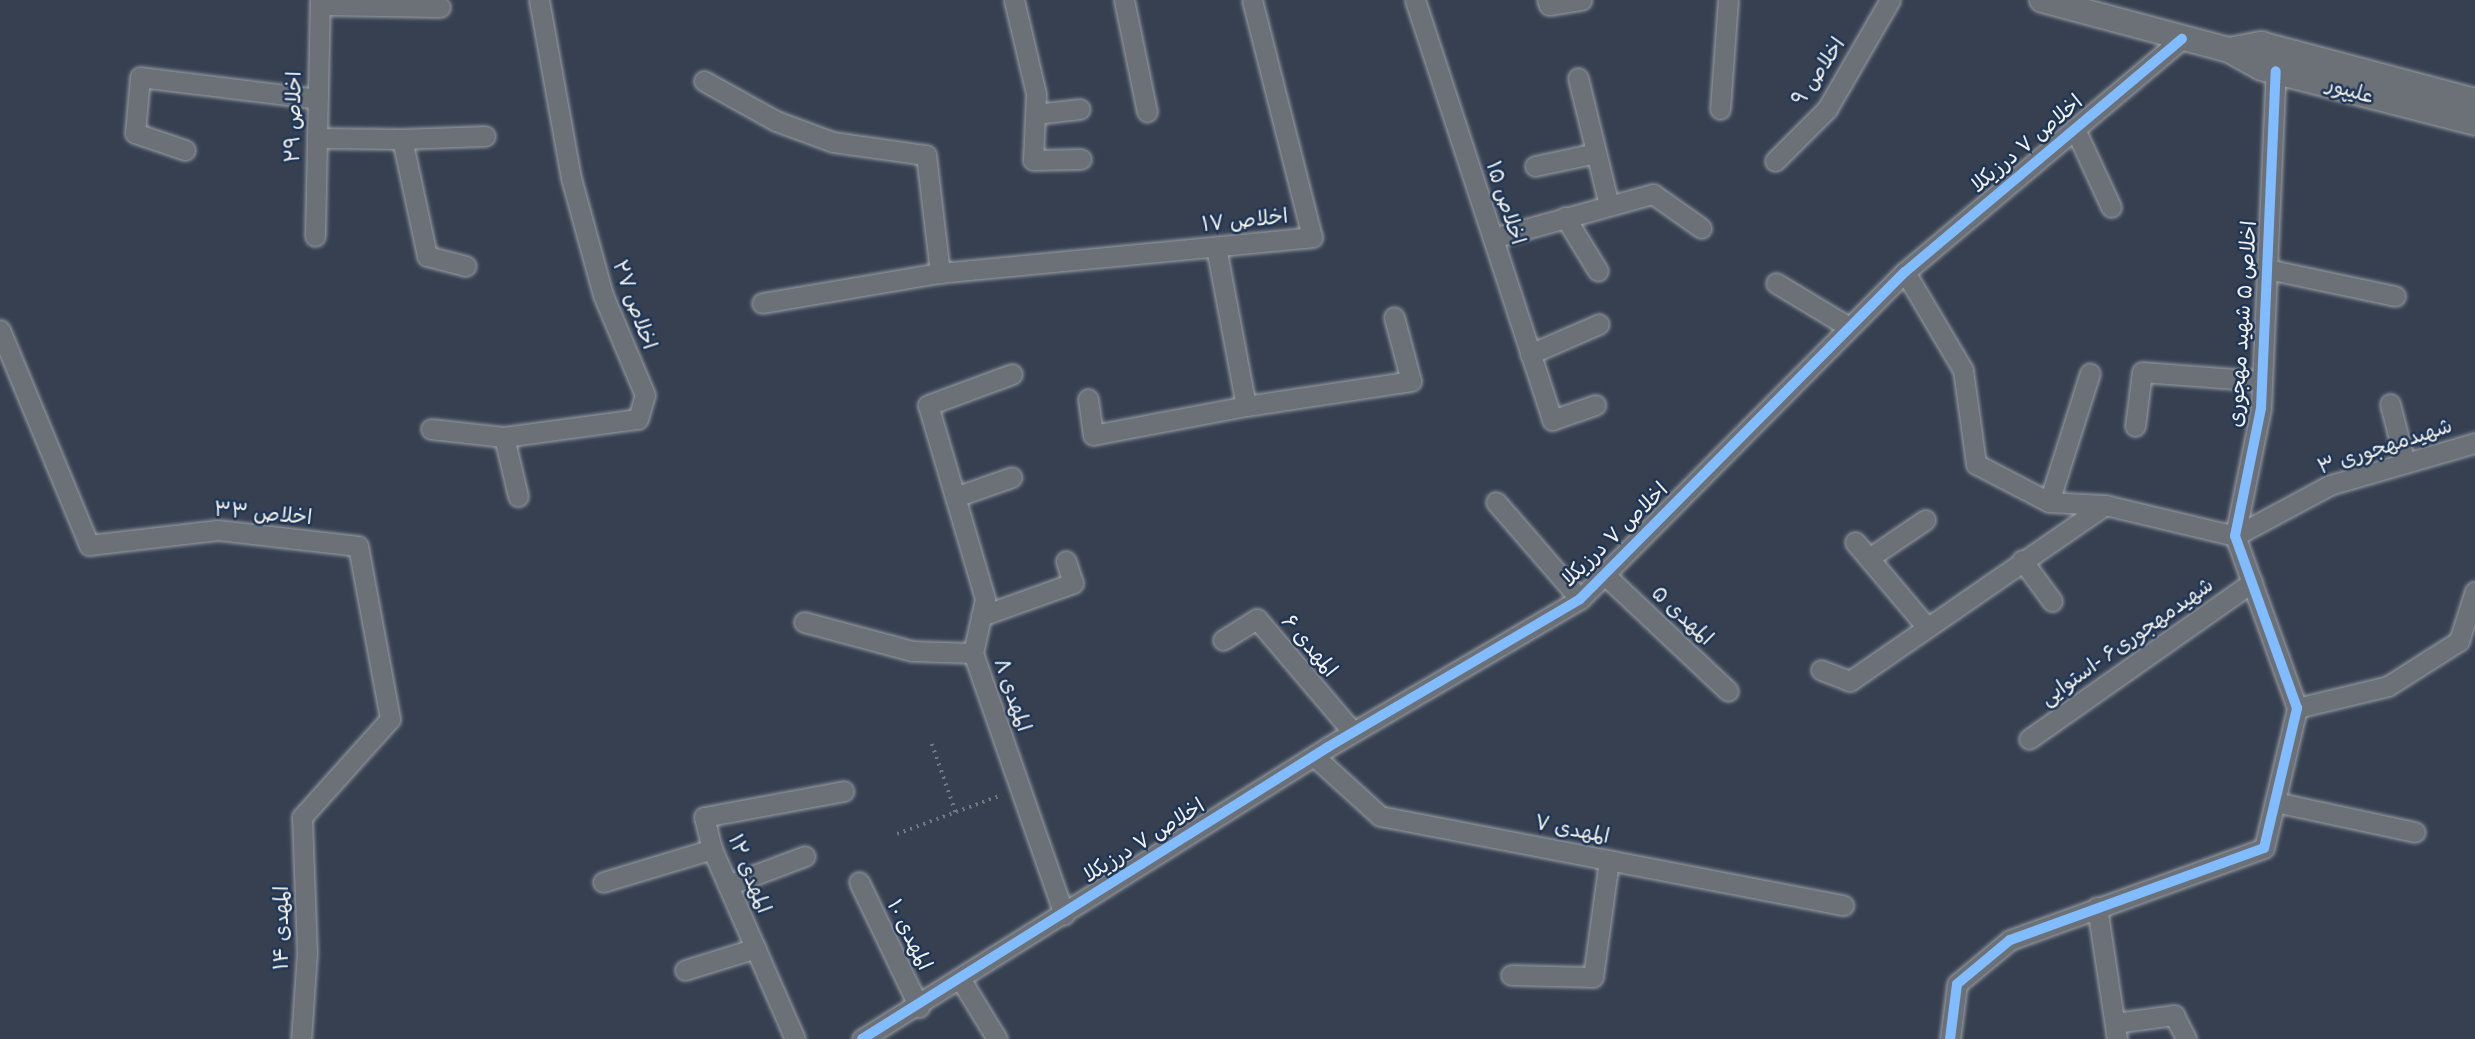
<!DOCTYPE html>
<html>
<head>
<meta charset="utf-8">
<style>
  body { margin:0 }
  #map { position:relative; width:2475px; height:1039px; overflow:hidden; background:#364051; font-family:"Balsamiq Sans","Playpen Sans Arabic",sans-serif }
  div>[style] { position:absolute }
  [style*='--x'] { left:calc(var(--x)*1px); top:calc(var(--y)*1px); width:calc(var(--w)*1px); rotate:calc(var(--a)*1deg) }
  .path>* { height:3.5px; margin-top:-1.75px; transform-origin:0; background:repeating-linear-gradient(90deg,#72777f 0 2px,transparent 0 7px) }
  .roads { filter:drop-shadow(0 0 2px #9ca0a6) drop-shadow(0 0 2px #9ca0a6) }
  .minor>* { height:19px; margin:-9.5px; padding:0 9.5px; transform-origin:9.5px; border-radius:9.5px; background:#6c7077 }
  .major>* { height:24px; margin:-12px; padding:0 12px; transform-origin:12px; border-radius:12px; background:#6c7077 }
  .cycleway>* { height:10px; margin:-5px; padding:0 5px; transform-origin:5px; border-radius:5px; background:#80bcff }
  span { translate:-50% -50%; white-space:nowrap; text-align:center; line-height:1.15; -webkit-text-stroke:5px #1d3557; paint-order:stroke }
  .street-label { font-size:21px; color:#f4f1e8 }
</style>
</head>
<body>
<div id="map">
  <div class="path">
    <div style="--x:932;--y:744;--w:73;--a:70.8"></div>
    <div style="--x:897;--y:834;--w:112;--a:-20.4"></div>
  </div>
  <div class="roads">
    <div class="minor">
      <div style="--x:1014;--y:0;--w:97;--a:76.8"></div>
      <div style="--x:1036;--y:94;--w:66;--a:92.6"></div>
      <div style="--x:1033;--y:160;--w:48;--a:-1.2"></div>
      <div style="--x:1124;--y:0;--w:114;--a:78.4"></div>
      <div style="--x:1415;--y:0;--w:442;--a:71.9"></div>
      <div style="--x:1552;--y:420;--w:46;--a:-19.2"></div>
      <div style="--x:1547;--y:0;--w:5;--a:68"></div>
      <div style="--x:1549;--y:5;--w:33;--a:-9"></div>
      <div style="--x:320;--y:5;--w:120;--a:1"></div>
      <div style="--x:1578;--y:78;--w:131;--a:76.3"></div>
      <div style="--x:704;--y:81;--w:82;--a:29.1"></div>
      <div style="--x:776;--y:121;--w:61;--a:20.2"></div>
      <div style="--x:833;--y:142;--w:94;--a:8"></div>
      <div style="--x:926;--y:155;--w:119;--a:83.2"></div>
      <div style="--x:1720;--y:109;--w:109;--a:-85.8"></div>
      <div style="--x:1036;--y:114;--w:44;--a:-6.5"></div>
      <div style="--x:2075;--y:129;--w:86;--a:65.2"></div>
      <div style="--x:317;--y:138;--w:85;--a:0.7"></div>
      <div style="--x:402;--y:139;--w:120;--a:77.9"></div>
      <div style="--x:427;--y:256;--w:40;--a:14.4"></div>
      <div style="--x:402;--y:139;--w:83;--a:-2.1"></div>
      <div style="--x:185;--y:150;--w:53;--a:-161.2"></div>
      <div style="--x:135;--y:133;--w:56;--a:-84.9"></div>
      <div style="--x:140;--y:77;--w:179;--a:7"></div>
      <div style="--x:1775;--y:161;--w:74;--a:-45"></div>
      <div style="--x:1827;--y:109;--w:126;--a:-60"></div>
      <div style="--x:1535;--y:166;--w:62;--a:-12"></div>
      <div style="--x:1565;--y:217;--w:63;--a:58.6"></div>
      <div style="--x:315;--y:236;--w:236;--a:-88.8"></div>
      <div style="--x:1493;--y:238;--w:166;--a:-15.4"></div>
      <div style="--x:1653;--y:194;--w:59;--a:35.3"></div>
      <div style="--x:2267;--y:269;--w:131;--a:11.9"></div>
      <div style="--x:1905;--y:272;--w:114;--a:59.4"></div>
      <div style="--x:1963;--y:370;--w:95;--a:82.1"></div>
      <div style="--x:1976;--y:464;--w:82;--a:27.5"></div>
      <div style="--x:2049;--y:502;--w:56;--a:3.1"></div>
      <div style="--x:2105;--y:505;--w:134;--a:13.4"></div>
      <div style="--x:2235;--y:536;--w:108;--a:-28.2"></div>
      <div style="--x:2330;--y:485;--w:151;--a:-16.2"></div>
      <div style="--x:1776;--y:283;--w:85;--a:31.1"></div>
      <div style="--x:762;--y:303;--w:181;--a:-9.6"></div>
      <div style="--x:940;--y:273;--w:374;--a:-5.5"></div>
      <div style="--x:1312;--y:237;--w:244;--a:-104.2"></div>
      <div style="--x:0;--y:330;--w:233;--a:67.5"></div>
      <div style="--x:89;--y:545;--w:130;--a:-6.6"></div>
      <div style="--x:218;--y:530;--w:141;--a:6.5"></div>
      <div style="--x:358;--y:546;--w:176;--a:79.5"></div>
      <div style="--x:390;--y:719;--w:132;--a:131.9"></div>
      <div style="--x:302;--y:817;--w:135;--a:87.9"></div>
      <div style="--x:307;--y:952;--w:87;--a:93.9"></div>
      <div style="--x:1530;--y:354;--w:75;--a:-23.5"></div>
      <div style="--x:1012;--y:374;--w:90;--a:159.7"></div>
      <div style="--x:928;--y:405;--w:202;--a:73.6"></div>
      <div style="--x:985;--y:599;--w:55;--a:102.5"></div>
      <div style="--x:973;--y:653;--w:277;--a:70.8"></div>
      <div style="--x:1088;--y:399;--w:36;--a:82"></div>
      <div style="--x:1093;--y:435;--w:156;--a:-10.7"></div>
      <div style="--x:1246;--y:406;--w:162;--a:-100.7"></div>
      <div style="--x:2390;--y:404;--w:61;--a:75.7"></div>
      <div style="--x:1246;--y:406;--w:167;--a:-8.6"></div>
      <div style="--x:1411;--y:381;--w:66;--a:-104.9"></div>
      <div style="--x:2135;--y:426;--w:54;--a:-82.6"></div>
      <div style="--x:2142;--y:372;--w:120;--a:4.3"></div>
      <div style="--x:431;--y:429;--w:73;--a:6.3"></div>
      <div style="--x:504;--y:437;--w:135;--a:-7.7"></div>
      <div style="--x:638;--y:419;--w:25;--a:-74"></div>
      <div style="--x:645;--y:395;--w:108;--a:-112.8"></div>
      <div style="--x:603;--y:295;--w:121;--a:-105.3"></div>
      <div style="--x:571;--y:178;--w:181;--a:-100.2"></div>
      <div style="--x:504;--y:437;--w:61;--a:76.7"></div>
      <div style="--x:955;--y:497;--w:60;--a:-19.3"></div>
      <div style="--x:1496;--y:502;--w:128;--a:49.1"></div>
      <div style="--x:2049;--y:502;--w:135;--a:-72.4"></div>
      <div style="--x:1855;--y:542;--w:110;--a:49.8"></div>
      <div style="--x:1869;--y:558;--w:68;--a:-34.2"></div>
      <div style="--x:2022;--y:560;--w:51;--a:53.8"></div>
      <div style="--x:1605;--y:575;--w:169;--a:43.3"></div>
      <div style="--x:981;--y:616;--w:98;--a:-19.7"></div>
      <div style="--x:1073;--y:583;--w:23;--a:-108"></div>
      <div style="--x:804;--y:622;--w:112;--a:15"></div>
      <div style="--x:912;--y:651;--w:61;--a:1.9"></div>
      <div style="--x:1223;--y:640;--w:40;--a:-32"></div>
      <div style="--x:1257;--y:619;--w:148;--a:49.7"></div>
      <div style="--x:1821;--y:670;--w:31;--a:21"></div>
      <div style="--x:1850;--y:681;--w:310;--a:-34.6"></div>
      <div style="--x:2297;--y:708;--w:94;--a:-13.6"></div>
      <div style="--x:2388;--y:686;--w:84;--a:-32.4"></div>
      <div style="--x:2459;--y:641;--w:52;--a:-72.3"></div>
      <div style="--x:2029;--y:739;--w:273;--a:-35.1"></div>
      <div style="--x:1314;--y:756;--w:89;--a:42.3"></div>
      <div style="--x:1380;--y:816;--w:472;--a:10.9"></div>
      <div style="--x:2275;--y:802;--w:143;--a:12.1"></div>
      <div style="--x:603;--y:882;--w:114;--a:-16.8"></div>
      <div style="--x:859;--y:882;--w:139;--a:64.4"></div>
      <div style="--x:728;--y:885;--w:82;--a:-20.6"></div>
      <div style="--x:2097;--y:907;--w:134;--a:81.4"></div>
      <div style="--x:685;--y:970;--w:74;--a:-17.2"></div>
      <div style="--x:1511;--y:975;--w:82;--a:1.4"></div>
      <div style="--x:1593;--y:977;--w:118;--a:-82.2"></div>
      <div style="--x:961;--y:980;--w:69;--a:58.6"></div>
      <div style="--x:2115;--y:1023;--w:60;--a:-7.7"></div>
      <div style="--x:2174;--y:1015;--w:27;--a:63"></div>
      <div style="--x:795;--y:1039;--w:207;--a:-113.6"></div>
      <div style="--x:712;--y:849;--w:33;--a:-104"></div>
      <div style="--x:704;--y:817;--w:142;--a:-10.5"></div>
      <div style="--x:862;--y:1039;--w:550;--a:-32.07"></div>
      <div style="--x:1328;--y:747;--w:292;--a:-30.4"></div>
      <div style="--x:1580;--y:599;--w:461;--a:-45.2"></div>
      <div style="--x:1905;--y:272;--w:362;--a:-40.1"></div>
      <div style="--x:1950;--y:1039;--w:55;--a:-82.7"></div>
      <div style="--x:1957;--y:984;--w:69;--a:-39.7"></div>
      <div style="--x:2010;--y:940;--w:270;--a:-19.9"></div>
      <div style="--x:2264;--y:848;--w:144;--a:-76.7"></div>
      <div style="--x:2297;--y:708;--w:183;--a:-109.8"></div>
      <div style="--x:2235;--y:536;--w:131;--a:-78.5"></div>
      <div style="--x:2261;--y:408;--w:337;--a:-87.5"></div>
    </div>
    <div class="major">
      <div style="--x:2042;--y:0;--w:194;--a:15"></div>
      <div style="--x:2229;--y:50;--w:37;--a:29"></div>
      <div style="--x:2261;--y:68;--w:221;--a:14.4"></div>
      <div style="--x:2229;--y:50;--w:33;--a:-11"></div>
      <div style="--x:2261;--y:44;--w:221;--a:14.9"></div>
    </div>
  </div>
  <div class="cycleway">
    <div style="--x:862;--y:1039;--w:550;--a:-32.07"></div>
    <div style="--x:1328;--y:747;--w:292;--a:-30.4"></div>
    <div style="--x:1580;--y:599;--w:461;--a:-45.2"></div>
    <div style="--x:1905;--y:272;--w:362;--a:-40.1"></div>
    <div style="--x:1950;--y:1039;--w:55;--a:-82.7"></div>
    <div style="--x:1957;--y:984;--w:69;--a:-39.7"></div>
    <div style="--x:2010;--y:940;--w:270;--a:-19.9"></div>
    <div style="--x:2264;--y:848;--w:144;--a:-76.7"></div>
    <div style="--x:2297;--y:708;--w:183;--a:-109.8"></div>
    <div style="--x:2235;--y:536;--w:131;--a:-78.5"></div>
    <div style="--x:2261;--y:408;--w:337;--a:-87.5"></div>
  </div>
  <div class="street-label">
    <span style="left:1819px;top:72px;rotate:-56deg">اخلاص ۹</span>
    <span style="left:2350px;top:91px;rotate:16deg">علیپور</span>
    <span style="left:294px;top:117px;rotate:-89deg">اخلاص ۲۹</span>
    <span style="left:2027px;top:144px;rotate:-40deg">اخلاص ۷ درزیکلا</span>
    <span style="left:1505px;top:203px;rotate:72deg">اخلاص ۱۵</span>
    <span style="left:1245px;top:221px;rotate:-6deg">اخلاص ۱۷</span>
    <span style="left:634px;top:305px;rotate:70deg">اخلاص ۲۷</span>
    <span style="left:2243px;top:324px;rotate:-86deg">اخلاص ۵ شهید مهجوری</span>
    <span style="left:2385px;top:447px;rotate:-18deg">شهیدمهجوری ۳</span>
    <span style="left:263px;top:514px;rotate:5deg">اخلاص ۳۳</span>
    <span style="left:1615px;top:535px;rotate:-44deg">اخلاص ۷ درزیکلا</span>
    <span style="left:1682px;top:616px;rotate:43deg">المهدی ۵</span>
    <span style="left:2127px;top:642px;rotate:-35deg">شهیدمهجوری۶ -استوایی</span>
    <span style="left:1309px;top:646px;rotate:50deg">المهدی ۶</span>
    <span style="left:1012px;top:695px;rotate:71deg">المهدی ۸</span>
    <span style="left:1572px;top:830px;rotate:11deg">المهدی ۷</span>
    <span style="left:1144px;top:841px;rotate:-32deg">اخلاص ۷ درزیکلا</span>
    <span style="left:749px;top:874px;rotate:68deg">المهدی ۱۲</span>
    <span style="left:282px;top:928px;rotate:-90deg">المهدی ۱۴</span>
    <span style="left:909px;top:935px;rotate:64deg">المهدی ۱۰</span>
  </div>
</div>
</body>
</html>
